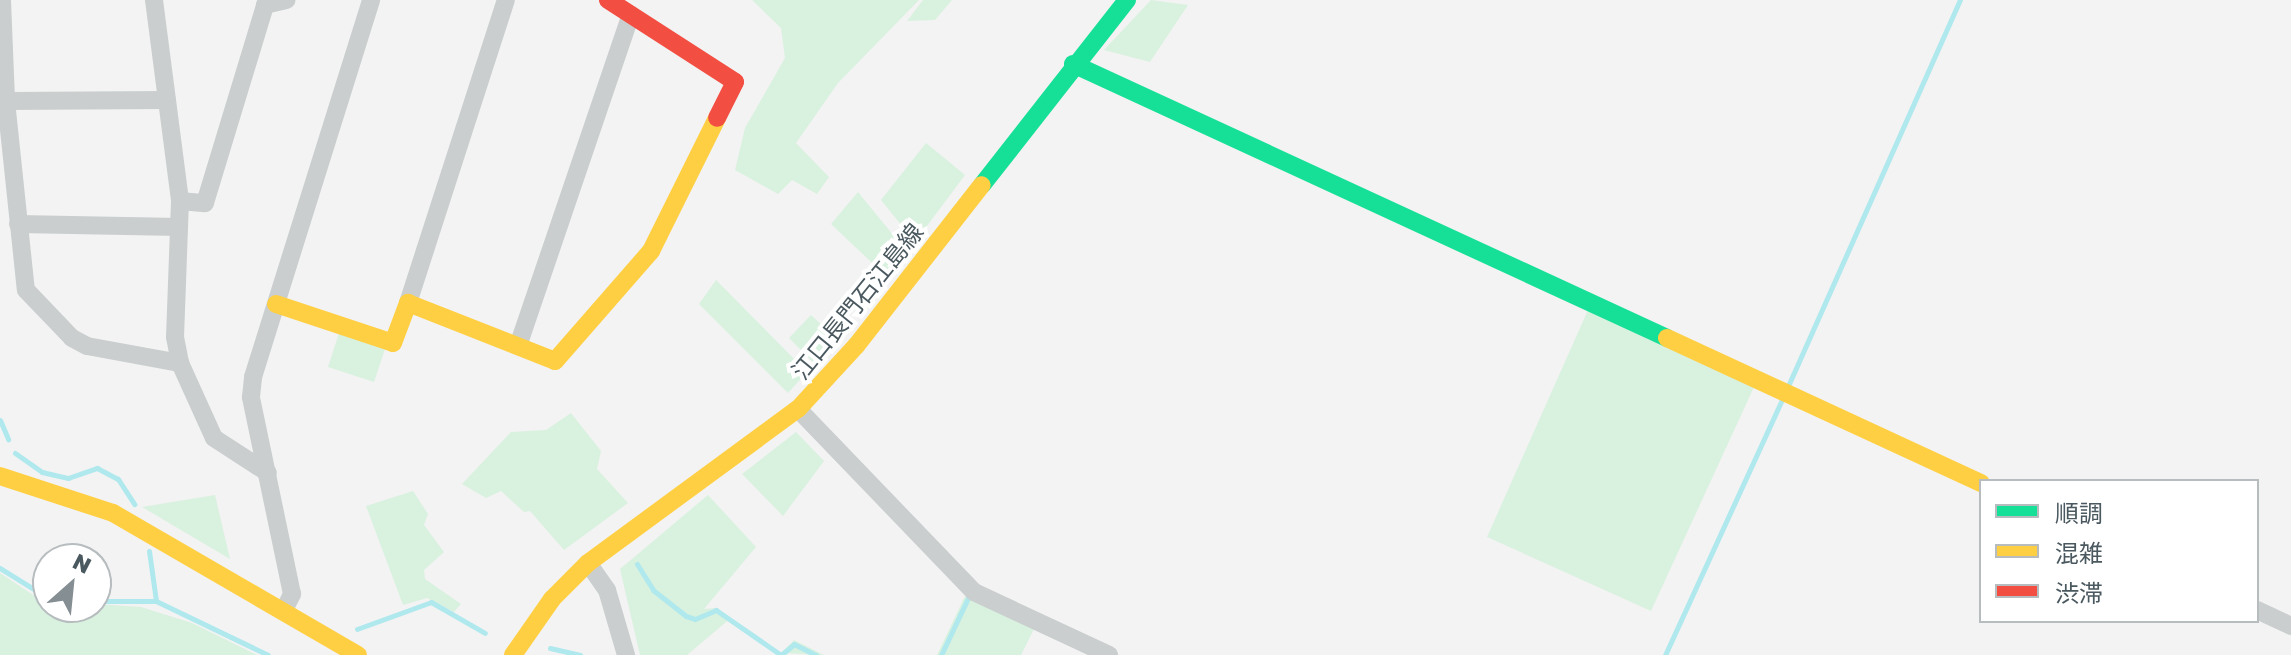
<!DOCTYPE html>
<html>
<head>
<meta charset="utf-8">
<style>
  body { margin:0 }
  #map { position:relative; width:2291px; height:655px; overflow:hidden; background:#f3f3f3; font-family:"Golos Text","Noto Sans JP",sans-serif }
  div>[style] { position:absolute }
  [style*='--x'] { left:calc(var(--x)*1px); top:calc(var(--y)*1px); width:calc(var(--w)*1px); rotate:calc(var(--a)*1deg) }
  .green>* { inset:0; background:#d9f1df }
  .stream>* { height:5px; margin:-2.5px; padding:0 2.5px; transform-origin:2.5px; border-radius:2.5px; background:#afe8ed }
  .street>* { height:18px; margin:-9px; padding:0 9px; transform-origin:9px; border-radius:9px; background:#cacecf }
  .fast>* { height:18px; margin:-9px; padding:0 9px; transform-origin:9px; border-radius:9px; background:#16e098 }
  .slow>* { height:18px; margin:-9px; padding:0 9px; transform-origin:9px; border-radius:9px; background:#ffcf43 }
  .jam>* { height:18px; margin:-9px; padding:0 9px; transform-origin:9px; border-radius:9px; background:#f24e42 }
  span { translate:-50% -50%; white-space:nowrap; text-align:center; line-height:1.15; -webkit-text-stroke:8px #fff; paint-order:stroke }
  .street-label { font-size:24px; color:#4a585f }
  .legend { position:absolute; left:1979px; top:479px; width:280px; height:144px; box-sizing:border-box; background:#fff; border:2px solid #b7bcbf; margin:0; padding:10px 14px; list-style:none; font-size:24px; color:#4a585f }
  .legend li { display:flex; align-items:center; gap:16px; height:40px }
  .legend b { width:40px; border:2px solid #b7bcbf }
  .north { position:absolute; left:32px; top:543px; width:80px; height:80px; box-sizing:border-box; background:#fff; border:2px solid #b7bcbf; border-radius:50%; rotate:27deg; font-size:22px; font-weight:700; line-height:32px; text-align:center; color:#4a585f }
  .north::after { content:''; display:block; margin:auto; width:28px; height:36px; background:#858e93; clip-path:polygon(50% 0,100% 100%,50% 72%,0 100%) }
</style>
</head>
<body>
<div id="map">
  <div class="green">
    <div style="clip-path:polygon(752px 0,919px 0,838px 83px,796px 143px,829px 177px,817px 194px,792px 180px,778px 194px,735px 170px,745px 128px,785px 58px,781px 28px)"></div>
    <div style="clip-path:polygon(923px 0,952px 0,935px 20px,907px 21px)"></div>
    <div style="clip-path:polygon(1151px 0,1188px 5px,1150px 62px,1104px 50px)"></div>
    <div style="clip-path:polygon(926px 143px,965px 175px,915px 242px,881px 200px)"></div>
    <div style="clip-path:polygon(858px 192px,907px 252px,888px 278px,831px 224px)"></div>
    <div style="clip-path:polygon(716px 280px,807px 372px,788px 393px,699px 304px)"></div>
    <div style="clip-path:polygon(1588px 310px,1754px 387px,1651px 611px,1487px 537px)"></div>
    <div style="clip-path:polygon(811px 315px,838px 340px,815px 364px,789px 338px)"></div>
    <div style="clip-path:polygon(339px 333px,385px 349px,374px 382px,328px 367px)"></div>
    <div style="clip-path:polygon(571px 413px,601px 451px,597px 469px,628px 503px,564px 550px,530px 511px,524px 512px,501px 491px,486px 498px,462px 484px,511px 432px,546px 430px)"></div>
    <div style="clip-path:polygon(796px 432px,824px 461px,783px 516px,742px 474px)"></div>
    <div style="clip-path:polygon(413px 491px,428px 514px,424px 525px,444px 552px,424px 570px,425px 579px,461px 604px,454px 612px,427px 598px,403px 605px,366px 506px)"></div>
    <div style="clip-path:polygon(215px 495px,230px 559px,142px 507px)"></div>
    <div style="clip-path:polygon(708px 495px,756px 547px,704px 609px,716px 608px,731px 618px,687px 655px,640px 655px,620px 569px)"></div>
    <div style="clip-path:polygon(0 573px,57px 611px,96px 604px,141px 607px,192px 623px,257px 655px,0 655px)"></div>
    <div style="clip-path:polygon(965px 596px,1034px 629px,1021px 655px,937px 655px)"></div>
    <div style="clip-path:polygon(794px 640px,824px 655px,781px 653px)"></div>
  </div>
  <div class="stream">
    <div style="--x:1788;--y:386;--w:423;--a:-66"></div>
    <div style="--x:0;--y:420;--w:21;--a:67"></div>
    <div style="--x:15;--y:453;--w:33;--a:35"></div>
    <div style="--x:42;--y:472;--w:27;--a:13"></div>
    <div style="--x:68;--y:478;--w:31;--a:-19"></div>
    <div style="--x:97;--y:468;--w:24;--a:28"></div>
    <div style="--x:118;--y:479;--w:30;--a:57"></div>
    <div style="--x:149;--y:551;--w:50;--a:82"></div>
    <div style="--x:156;--y:601;--w:124;--a:25.7"></div>
    <div style="--x:637;--y:564;--w:31;--a:58"></div>
    <div style="--x:653;--y:590;--w:42;--a:38.2"></div>
    <div style="--x:686;--y:616;--w:9;--a:18"></div>
    <div style="--x:695;--y:619;--w:23;--a:-23"></div>
    <div style="--x:716;--y:610;--w:79;--a:34.7"></div>
    <div style="--x:781;--y:655;--w:17;--a:-40"></div>
    <div style="--x:794;--y:644;--w:25;--a:27"></div>
    <div style="--x:0;--y:568;--w:57;--a:32"></div>
    <div style="--x:96;--y:601;--w:60;--a:0"></div>
    <div style="--x:357;--y:629;--w:79;--a:-20"></div>
    <div style="--x:431;--y:602;--w:62;--a:29.9"></div>
    <div style="--x:550;--y:648;--w:31;--a:13"></div>
    <div style="--x:941;--y:655;--w:63;--a:-64.7"></div>
    <div style="--x:1665;--y:655;--w:281;--a:-65.4"></div>
  </div>
  <div class="street">
    <div style="--x:2;--y:0;--w:101;--a:87.7"></div>
    <div style="--x:6;--y:101;--w:190;--a:84"></div>
    <div style="--x:26;--y:290;--w:66;--a:46.2"></div>
    <div style="--x:72;--y:338;--w:17;--a:28"></div>
    <div style="--x:87;--y:346;--w:95;--a:10.4"></div>
    <div style="--x:154;--y:0;--w:203;--a:82.6"></div>
    <div style="--x:180;--y:201;--w:136;--a:92.1"></div>
    <div style="--x:175;--y:337;--w:26;--a:79"></div>
    <div style="--x:180;--y:363;--w:82;--a:65.6"></div>
    <div style="--x:214;--y:438;--w:64;--a:32.9"></div>
    <div style="--x:6;--y:101;--w:161;--a:-0.4"></div>
    <div style="--x:180;--y:201;--w:25;--a:5"></div>
    <div style="--x:205;--y:203;--w:207;--a:-73.1"></div>
    <div style="--x:265;--y:5;--w:22;--a:-13"></div>
    <div style="--x:18;--y:224;--w:161;--a:1.1"></div>
    <div style="--x:408;--y:303;--w:318;--a:-72.1"></div>
    <div style="--x:518;--y:346;--w:350;--a:-71.2"></div>
    <div style="--x:798;--y:409;--w:254;--a:46.1"></div>
    <div style="--x:974;--y:592;--w:149;--a:25"></div>
    <div style="--x:588;--y:563;--w:33;--a:55"></div>
    <div style="--x:607;--y:590;--w:68;--a:73.7"></div>
    <div style="--x:285;--y:608;--w:16;--a:-63"></div>
    <div style="--x:292;--y:594;--w:201;--a:-101.8"></div>
    <div style="--x:251;--y:397;--w:20;--a:-84"></div>
    <div style="--x:253;--y:377;--w:395;--a:-72.6"></div>
    <div style="--x:2257;--y:610;--w:38;--a:25"></div>
  </div>
  <div class="fast">
    <div style="--x:1073;--y:64;--w:654;--a:24.76"></div>
    <div style="--x:982;--y:185;--w:235;--a:-51.9"></div>
  </div>
  <div class="slow">
    <div style="--x:276;--y:304;--w:123;--a:18.4"></div>
    <div style="--x:393;--y:343;--w:43;--a:-69.4"></div>
    <div style="--x:408;--y:303;--w:158;--a:21.5"></div>
    <div style="--x:555;--y:361;--w:146;--a:-48.9"></div>
    <div style="--x:651;--y:251;--w:148;--a:-63.6"></div>
    <div style="--x:1667;--y:338;--w:346;--a:24.8"></div>
    <div style="--x:0;--y:476;--w:119;--a:18.1"></div>
    <div style="--x:113;--y:513;--w:283;--a:30.1"></div>
    <div style="--x:513;--y:655;--w:68;--a:-55.1"></div>
    <div style="--x:552;--y:599;--w:51;--a:-45"></div>
    <div style="--x:588;--y:563;--w:260;--a:-36.3"></div>
    <div style="--x:798;--y:409;--w:86;--a:-47.4"></div>
    <div style="--x:856;--y:346;--w:204;--a:-52"></div>
  </div>
  <div class="jam">
    <div style="--x:608;--y:0;--w:151;--a:32.8"></div>
    <div style="--x:735;--y:82;--w:40;--a:116.6"></div>
  </div>
  <div class="street-label">
    <span style="left:857px;top:301px;rotate:-51deg">江口長門石江島線</span>
  </div>
  <ul class="legend">
  <li><b style="height:10px;background:#16e098"></b>順調</li>
  <li><b style="height:10px;background:#ffcf43"></b>混雑</li>
  <li><b style="height:10px;background:#f24e42"></b>渋滞</li>
  </ul>
  <div class="north">N</div>
</div>
</body>
</html>
